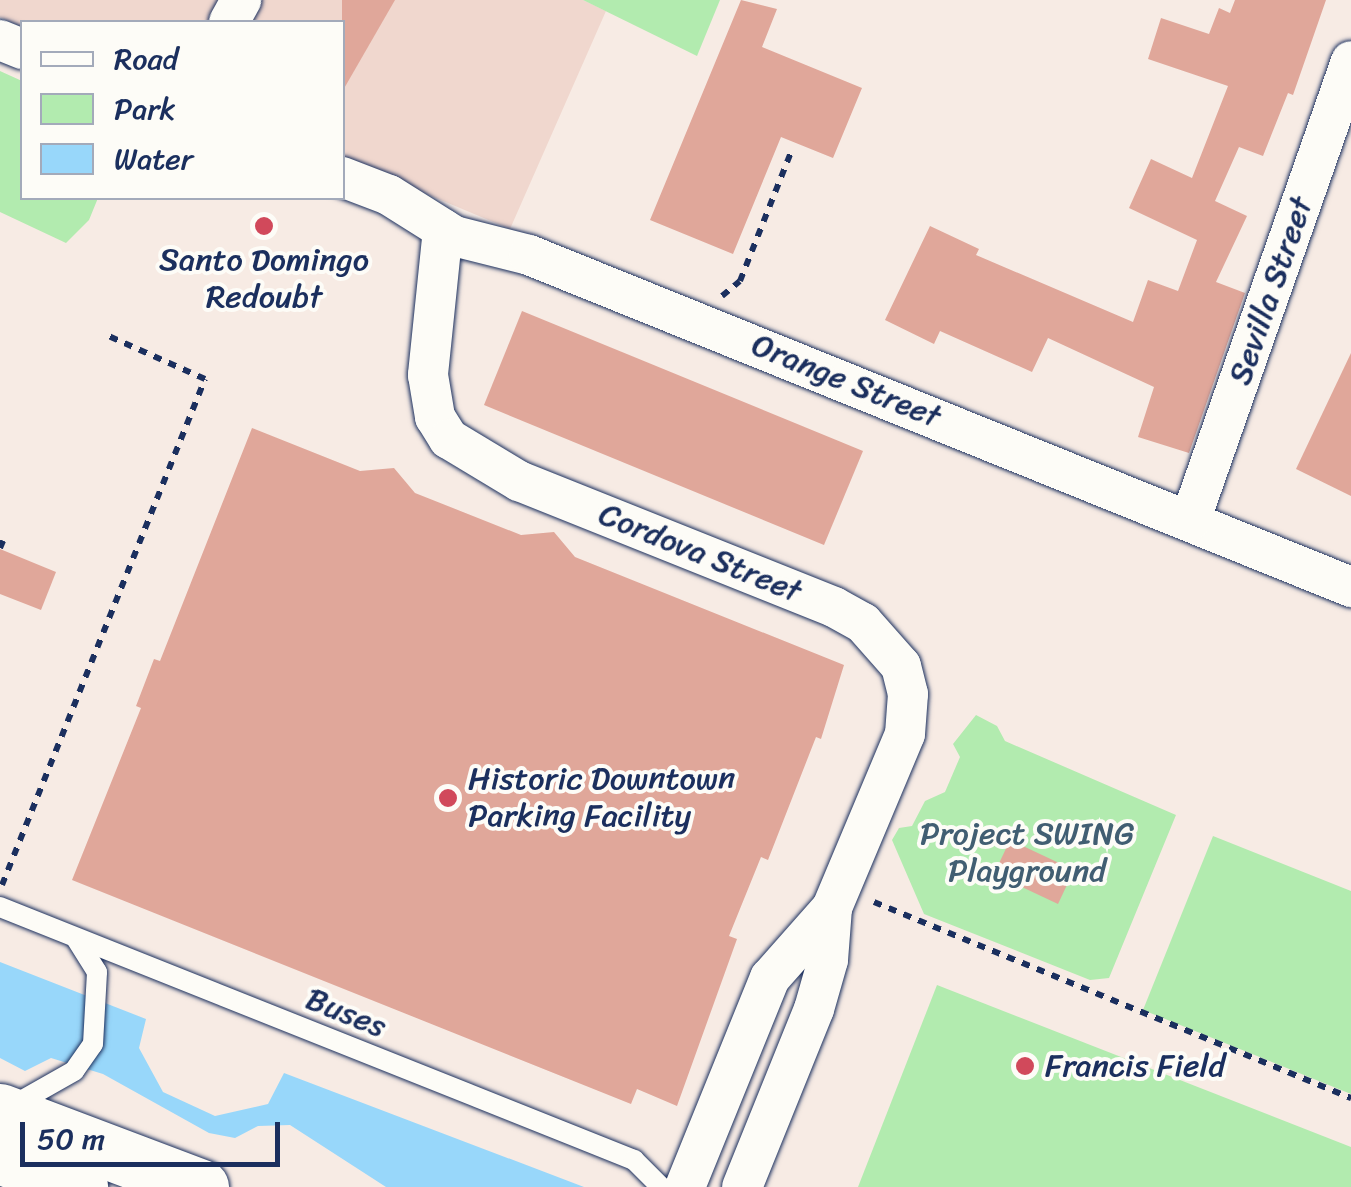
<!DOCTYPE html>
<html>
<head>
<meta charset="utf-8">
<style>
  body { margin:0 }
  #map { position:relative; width:1351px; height:1187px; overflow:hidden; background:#f7ebe4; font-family:Sriracha,sans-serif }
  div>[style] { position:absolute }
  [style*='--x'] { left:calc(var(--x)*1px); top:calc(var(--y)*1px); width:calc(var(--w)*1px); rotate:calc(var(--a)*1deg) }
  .built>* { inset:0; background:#f0d7ce }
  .green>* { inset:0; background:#b2ebaf }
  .water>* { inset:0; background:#98d7fa }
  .building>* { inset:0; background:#e0a79a }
  .path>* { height:6px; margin-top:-3px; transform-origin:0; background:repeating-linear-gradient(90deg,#1b2f5e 0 8px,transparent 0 16px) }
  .roads { filter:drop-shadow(0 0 2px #1b2f5e) drop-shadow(0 0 2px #1b2f5e) }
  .lane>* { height:20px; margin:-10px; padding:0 10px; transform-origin:10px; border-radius:10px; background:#fdfcf7 }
  .street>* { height:40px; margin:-20px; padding:0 20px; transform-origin:20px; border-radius:20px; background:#fdfcf7 }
  .secondary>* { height:55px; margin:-27.5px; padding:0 27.5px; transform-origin:27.5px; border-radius:27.5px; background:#fdfcf7 }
  .dots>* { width:28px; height:28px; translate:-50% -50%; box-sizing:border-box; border:5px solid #fdfcf7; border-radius:50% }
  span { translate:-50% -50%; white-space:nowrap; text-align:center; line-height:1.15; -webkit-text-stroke:8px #fdfcf7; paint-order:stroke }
  .poi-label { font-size:32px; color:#1b2f5e }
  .left { translate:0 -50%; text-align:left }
  .street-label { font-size:32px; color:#1b2f5e }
  .park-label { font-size:32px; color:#415e72 }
  .legend { position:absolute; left:20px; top:20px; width:325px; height:180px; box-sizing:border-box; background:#fdfcf7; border:2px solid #a3aaba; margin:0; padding:12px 18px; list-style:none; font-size:30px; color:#1b2f5e }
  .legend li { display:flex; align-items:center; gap:20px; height:50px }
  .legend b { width:50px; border:2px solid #a3aaba }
  .scale { position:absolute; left:20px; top:1122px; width:260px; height:45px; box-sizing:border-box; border:5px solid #1b2f5e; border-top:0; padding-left:12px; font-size:30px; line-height:35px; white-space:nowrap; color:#1b2f5e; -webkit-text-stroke:8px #fdfcf7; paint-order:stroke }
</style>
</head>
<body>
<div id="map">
  <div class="built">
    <div style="clip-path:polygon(0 0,221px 0,209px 22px,22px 27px,0 17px)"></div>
    <div style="clip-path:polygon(260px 0,583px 0,606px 11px,510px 229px,343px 159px,342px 22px,249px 22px)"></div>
  </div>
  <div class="green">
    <div style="clip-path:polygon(583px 0,720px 0,697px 56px)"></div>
    <div style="clip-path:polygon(0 71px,22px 81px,22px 198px,98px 198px,89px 220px,66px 243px,0 212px)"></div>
    <div style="clip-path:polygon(976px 715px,997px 726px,1005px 741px,1176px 815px,1109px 978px,1090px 980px,924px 914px,892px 840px,899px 828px,912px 826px,925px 801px,945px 792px,960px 757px,953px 744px)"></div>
    <div style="clip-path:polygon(1213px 836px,1351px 891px,1351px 1094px,1143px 1010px)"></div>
    <div style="clip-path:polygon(937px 985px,1351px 1147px,1351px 1187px,858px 1187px)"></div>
  </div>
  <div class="water">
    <div style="clip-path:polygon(0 962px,146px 1019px,139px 1048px,163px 1092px,215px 1116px,268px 1104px,284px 1073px,584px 1187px,386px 1187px,290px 1125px,258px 1126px,235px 1138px,209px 1133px,103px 1074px,51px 1058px,25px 1071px,0 1058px)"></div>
  </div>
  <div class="building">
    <div style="clip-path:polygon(342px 0,395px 0,342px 92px)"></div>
    <div style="clip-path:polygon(741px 0,777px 9px,762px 47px,862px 88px,833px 158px,781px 137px,733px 254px,650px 220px)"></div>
    <div style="clip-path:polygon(1235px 0,1326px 0,1293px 95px,1288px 93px,1263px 156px,1239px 147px,1215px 201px,1247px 216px,1216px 282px,1245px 293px,1189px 453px,1138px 437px,1154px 387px,1048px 338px,1032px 372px,940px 331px,934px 344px,885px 320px,930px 226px,979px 249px,976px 255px,1133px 322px,1148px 280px,1178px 291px,1197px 240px,1129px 208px,1151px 159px,1192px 178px,1228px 86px,1148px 59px,1161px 18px,1209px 34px,1219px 8px,1230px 13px)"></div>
    <div style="clip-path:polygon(522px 311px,863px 451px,824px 545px,484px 405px)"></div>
    <div style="clip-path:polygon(1351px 353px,1351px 496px,1296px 469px)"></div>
    <div style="clip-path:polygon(252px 428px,360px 471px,394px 468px,415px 493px,521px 535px,554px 532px,575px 557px,844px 665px,821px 739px,816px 737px,768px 860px,761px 857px,729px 936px,737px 939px,677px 1106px,637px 1089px,631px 1104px,72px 880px,141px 708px,136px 706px,154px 659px,160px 661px)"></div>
    <div style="clip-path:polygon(0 549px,56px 572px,41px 610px,0 594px)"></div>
    <div style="clip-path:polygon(1010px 840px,1074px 870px,1058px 904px,994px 874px)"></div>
  </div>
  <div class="path">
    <div style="--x:722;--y:296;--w:23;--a:-40"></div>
    <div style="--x:740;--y:281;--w:139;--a:-68.4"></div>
    <div style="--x:0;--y:548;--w:8;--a:-67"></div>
    <div style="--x:2;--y:885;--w:545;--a:-68.14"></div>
    <div style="--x:205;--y:379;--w:108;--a:-156"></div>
    <div style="--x:874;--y:902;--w:516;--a:22.34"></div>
  </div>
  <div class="roads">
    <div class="lane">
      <div style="--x:0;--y:907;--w:683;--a:21.75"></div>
      <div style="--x:634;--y:1160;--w:38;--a:45"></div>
      <div style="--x:14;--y:1105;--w:69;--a:-29.5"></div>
      <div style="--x:74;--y:1071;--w:33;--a:-55"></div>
      <div style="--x:93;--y:1044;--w:72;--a:-86.8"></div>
      <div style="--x:97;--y:972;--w:40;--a:-122"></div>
    </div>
    <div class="street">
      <div style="--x:229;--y:22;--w:25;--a:-61"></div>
      <div style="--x:0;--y:40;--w:24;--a:22"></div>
      <div style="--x:342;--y:177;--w:50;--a:21"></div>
      <div style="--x:389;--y:195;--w:77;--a:32.2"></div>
      <div style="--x:454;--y:236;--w:77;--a:14.2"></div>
      <div style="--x:529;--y:255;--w:887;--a:21.99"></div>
      <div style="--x:443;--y:229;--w:147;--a:95.9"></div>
      <div style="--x:428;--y:375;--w:43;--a:80.5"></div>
      <div style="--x:435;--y:417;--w:26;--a:58"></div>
      <div style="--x:449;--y:439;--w:82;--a:31"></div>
      <div style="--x:519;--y:481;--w:339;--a:21.8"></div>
      <div style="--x:834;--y:607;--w:33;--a:29"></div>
      <div style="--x:863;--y:623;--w:57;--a:48.5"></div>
      <div style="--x:901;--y:666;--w:29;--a:76"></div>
      <div style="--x:908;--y:694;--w:40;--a:94.3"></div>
      <div style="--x:905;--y:734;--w:189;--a:112.8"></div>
      <div style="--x:832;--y:908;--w:52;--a:94.4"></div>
      <div style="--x:828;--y:960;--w:51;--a:105.9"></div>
      <div style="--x:814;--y:1009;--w:192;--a:112"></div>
      <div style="--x:1190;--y:521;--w:487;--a:-70.7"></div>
      <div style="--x:685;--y:1187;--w:226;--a:-67.9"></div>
      <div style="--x:770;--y:978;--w:94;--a:-48.5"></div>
    </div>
    <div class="secondary">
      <div style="--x:0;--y:1111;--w:215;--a:20.7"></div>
      <div style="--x:0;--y:1156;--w:86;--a:21.2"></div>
    </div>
  </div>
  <div class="dots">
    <div style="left:264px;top:226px;background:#d1495b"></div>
    <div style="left:448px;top:798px;background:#d1495b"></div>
    <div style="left:1025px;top:1066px;background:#d1495b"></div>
  </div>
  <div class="poi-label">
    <span style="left:264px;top:279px">Santo Domingo<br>Redoubt</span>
    <span class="left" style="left:468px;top:798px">Historic Downtown<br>Parking Facility</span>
    <span class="left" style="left:1045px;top:1066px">Francis Field</span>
  </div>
  <div class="street-label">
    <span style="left:1271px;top:291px;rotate:-71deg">Sevilla Street</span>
    <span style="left:846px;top:381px;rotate:22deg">Orange Street</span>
    <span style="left:700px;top:553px;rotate:22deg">Cordova Street</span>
    <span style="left:346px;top:1013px;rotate:22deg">Buses</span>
  </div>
  <div class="park-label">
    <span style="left:1027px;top:853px">Project SWING<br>Playground</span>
  </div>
  <ul class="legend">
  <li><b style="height:12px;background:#fdfcf7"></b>Road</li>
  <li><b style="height:28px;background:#b2ebaf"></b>Park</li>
  <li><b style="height:28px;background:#98d7fa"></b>Water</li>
  </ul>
  <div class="scale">50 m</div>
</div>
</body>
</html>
